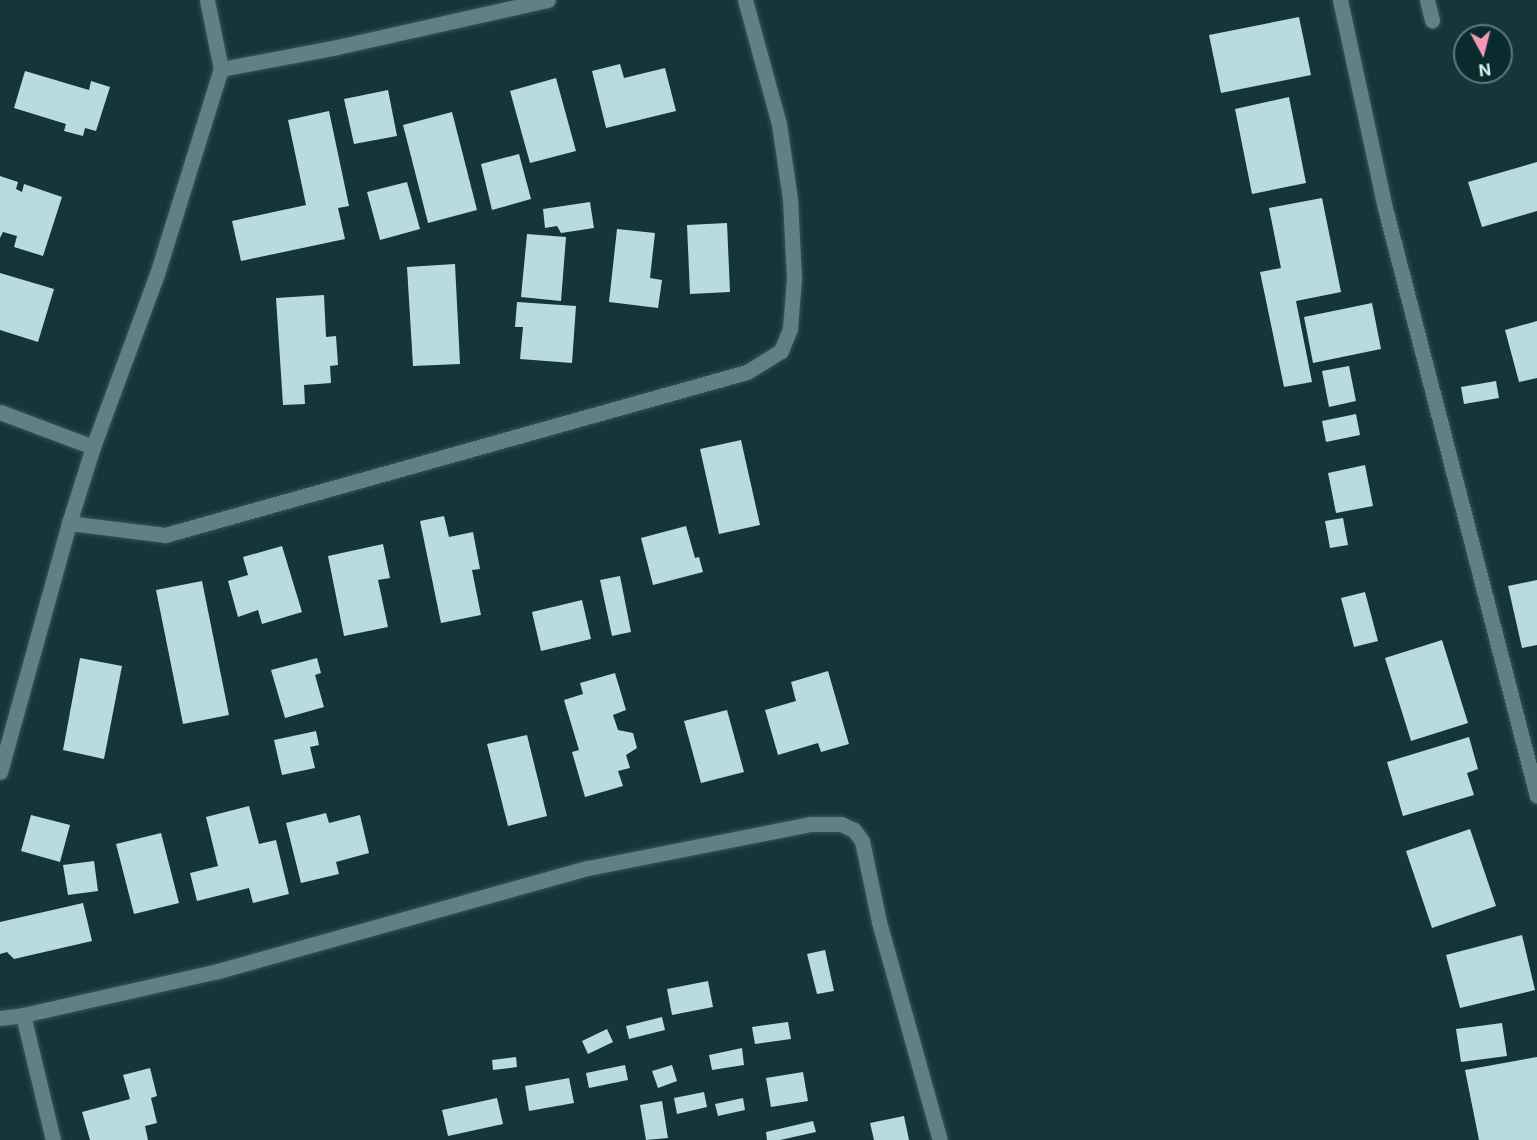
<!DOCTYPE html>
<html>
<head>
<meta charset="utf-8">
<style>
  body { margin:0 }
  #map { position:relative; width:1537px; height:1140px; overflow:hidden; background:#153538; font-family:Inter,sans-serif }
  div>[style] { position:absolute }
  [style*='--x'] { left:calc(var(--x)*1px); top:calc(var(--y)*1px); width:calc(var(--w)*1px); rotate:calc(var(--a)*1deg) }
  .building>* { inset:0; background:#b8dbdf }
  .roads { filter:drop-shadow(0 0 2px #395356) drop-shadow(0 0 2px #395356) }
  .minor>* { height:15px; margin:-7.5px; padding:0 7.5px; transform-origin:7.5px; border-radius:7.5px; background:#608184 }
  span { translate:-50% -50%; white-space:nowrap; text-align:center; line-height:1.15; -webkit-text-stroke:6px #0a2b2e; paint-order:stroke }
  .north { position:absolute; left:1453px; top:24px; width:60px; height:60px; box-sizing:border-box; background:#0a2b2e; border:2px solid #5e797b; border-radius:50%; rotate:173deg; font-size:16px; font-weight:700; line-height:24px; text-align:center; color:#dceeef }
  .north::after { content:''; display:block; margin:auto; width:21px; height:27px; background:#f19ab3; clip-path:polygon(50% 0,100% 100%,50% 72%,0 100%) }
</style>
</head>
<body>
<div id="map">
  <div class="building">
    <div style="clip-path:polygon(1299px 17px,1311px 75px,1221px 93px,1209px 35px)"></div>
    <div style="clip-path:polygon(620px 64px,624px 78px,665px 68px,676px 111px,606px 128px,592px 71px)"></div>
    <div style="clip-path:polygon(25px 71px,89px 90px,91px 81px,110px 87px,96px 131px,85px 128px,83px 136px,64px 131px,66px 124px,14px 108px)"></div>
    <div style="clip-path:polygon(556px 78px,576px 151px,530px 163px,510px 91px)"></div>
    <div style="clip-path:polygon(388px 90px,397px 136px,354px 144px,344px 99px)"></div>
    <div style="clip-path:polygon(1289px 97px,1306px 183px,1252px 194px,1235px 109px)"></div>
    <div style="clip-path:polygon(329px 111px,349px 206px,338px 208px,345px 239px,241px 261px,232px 221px,306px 205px,288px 120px)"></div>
    <div style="clip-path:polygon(452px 112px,477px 210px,428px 223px,403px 125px)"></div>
    <div style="clip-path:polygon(519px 154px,531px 199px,492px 210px,481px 164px)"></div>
    <div style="clip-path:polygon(1537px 162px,1537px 211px,1482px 227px,1468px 182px)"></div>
    <div style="clip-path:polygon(0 176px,18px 182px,16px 189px,22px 192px,24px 184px,62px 197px,43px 256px,14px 247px,17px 236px,3px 232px,0 238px)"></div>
    <div style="clip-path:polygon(407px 182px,420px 229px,380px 240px,367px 192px)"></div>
    <div style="clip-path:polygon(1322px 198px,1341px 292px,1296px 301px,1312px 382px,1284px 387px,1260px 272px,1281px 268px,1269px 208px)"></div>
    <div style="clip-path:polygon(590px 202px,594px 228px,561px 233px,557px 226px,545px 228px,543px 209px)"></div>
    <div style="clip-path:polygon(727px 223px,730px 292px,690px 294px,687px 225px)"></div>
    <div style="clip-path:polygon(617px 229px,655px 233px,650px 278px,662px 280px,658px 308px,609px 302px)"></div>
    <div style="clip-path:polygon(527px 234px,566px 237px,561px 301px,521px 297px)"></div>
    <div style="clip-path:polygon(455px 264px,460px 364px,413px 366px,407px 267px)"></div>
    <div style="clip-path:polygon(0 273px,54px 289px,38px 342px,0 330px)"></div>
    <div style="clip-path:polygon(324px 295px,326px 337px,336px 336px,338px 365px,330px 366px,331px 383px,304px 385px,305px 404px,283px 405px,276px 298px)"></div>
    <div style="clip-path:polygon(517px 302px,576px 306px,572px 363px,520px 359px,523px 327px,515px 327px)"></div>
    <div style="clip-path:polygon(1372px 303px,1381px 349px,1313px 363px,1304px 317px)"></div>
    <div style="clip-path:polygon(1537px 321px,1537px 378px,1519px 382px,1505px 330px)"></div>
    <div style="clip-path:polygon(1349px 366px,1356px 401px,1329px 407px,1322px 371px)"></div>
    <div style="clip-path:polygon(1496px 381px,1499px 398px,1464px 404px,1461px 387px)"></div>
    <div style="clip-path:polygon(1356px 414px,1360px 435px,1326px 442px,1322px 421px)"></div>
    <div style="clip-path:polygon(741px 440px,760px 525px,719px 534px,700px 449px)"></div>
    <div style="clip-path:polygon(1365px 465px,1373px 506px,1336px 513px,1328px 473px)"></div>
    <div style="clip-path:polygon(444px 516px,449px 537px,473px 532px,480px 569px,472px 570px,481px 615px,441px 623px,420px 521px)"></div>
    <div style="clip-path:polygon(1343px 518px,1348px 545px,1330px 548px,1325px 521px)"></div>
    <div style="clip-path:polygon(686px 526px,695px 558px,699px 557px,703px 572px,653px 585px,641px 538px)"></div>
    <div style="clip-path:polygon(383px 544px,390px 578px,378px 580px,388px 627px,344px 636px,328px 556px)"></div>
    <div style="clip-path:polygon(282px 546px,302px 612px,262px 624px,258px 610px,238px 617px,228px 581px,248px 575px,243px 557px)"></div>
    <div style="clip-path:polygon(620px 576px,631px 632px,612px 636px,600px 580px)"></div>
    <div style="clip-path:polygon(1537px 580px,1537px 645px,1522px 648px,1508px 586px)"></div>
    <div style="clip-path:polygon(202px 581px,229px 715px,183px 724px,156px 590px)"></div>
    <div style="clip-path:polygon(1365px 592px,1378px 641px,1354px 647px,1341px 598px)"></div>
    <div style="clip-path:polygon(582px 600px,591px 639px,541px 651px,532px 612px)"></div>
    <div style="clip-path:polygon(1442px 640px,1468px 723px,1411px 741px,1385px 658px)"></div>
    <div style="clip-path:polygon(80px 658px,122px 666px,104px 759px,63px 750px)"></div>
    <div style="clip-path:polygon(317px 658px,321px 673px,315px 675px,324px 707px,285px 718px,271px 670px)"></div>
    <div style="clip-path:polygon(828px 671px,849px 744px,821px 752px,818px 743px,778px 755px,765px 710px,796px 701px,791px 682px)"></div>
    <div style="clip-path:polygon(615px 673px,626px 710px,613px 715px,618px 730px,633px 733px,637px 748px,626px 755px,630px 768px,618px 771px,623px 786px,585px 797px,572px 752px,579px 750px,564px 700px,583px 694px,580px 683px)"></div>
    <div style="clip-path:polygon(727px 710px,744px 772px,701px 783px,684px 721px)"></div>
    <div style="clip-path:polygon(316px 731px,319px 745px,310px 747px,315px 768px,282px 775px,274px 740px)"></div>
    <div style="clip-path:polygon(527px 735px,547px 816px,508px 826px,487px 744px)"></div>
    <div style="clip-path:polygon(1469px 737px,1478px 769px,1467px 773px,1474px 795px,1403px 816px,1387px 762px)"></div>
    <div style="clip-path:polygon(249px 806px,259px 844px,276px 840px,289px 894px,253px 903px,249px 888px,197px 901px,190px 873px,218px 866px,206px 817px)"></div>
    <div style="clip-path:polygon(326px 813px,329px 823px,360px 815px,369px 853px,336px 862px,339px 874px,301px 883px,286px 823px)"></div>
    <div style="clip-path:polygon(31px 815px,70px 825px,60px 862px,21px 851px)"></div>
    <div style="clip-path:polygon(1470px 829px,1496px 906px,1432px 928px,1406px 851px)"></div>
    <div style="clip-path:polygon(161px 833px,179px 903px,134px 914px,116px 844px)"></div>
    <div style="clip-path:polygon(94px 861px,98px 891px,68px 895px,63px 865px)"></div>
    <div style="clip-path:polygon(83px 903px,92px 941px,14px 959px,7px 952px,0 954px,0 922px)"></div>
    <div style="clip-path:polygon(1522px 935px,1535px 990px,1460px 1008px,1446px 955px)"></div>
    <div style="clip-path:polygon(825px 950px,834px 991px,817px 994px,807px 954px)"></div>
    <div style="clip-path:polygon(708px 981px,713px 1007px,672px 1015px,667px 989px)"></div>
    <div style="clip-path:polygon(662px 1017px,665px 1030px,629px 1039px,626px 1026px)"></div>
    <div style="clip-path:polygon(788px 1022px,791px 1039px,755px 1044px,752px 1027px)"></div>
    <div style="clip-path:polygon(1502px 1023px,1507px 1056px,1461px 1062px,1456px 1029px)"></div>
    <div style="clip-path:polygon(607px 1029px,613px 1042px,588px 1054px,582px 1041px)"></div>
    <div style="clip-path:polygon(742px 1048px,744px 1065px,712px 1070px,709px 1055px)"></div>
    <div style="clip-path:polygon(516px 1057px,517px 1067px,493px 1070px,492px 1060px)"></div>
    <div style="clip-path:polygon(1537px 1057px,1537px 1140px,1479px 1140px,1465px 1070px)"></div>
    <div style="clip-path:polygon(625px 1065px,628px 1080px,589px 1088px,586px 1073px)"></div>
    <div style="clip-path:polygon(672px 1065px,677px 1081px,658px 1088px,652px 1071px)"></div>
    <div style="clip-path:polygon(150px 1068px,157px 1096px,151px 1098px,157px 1123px,145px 1126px,148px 1140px,90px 1140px,82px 1112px,130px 1099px,123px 1075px)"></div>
    <div style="clip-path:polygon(803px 1072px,808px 1101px,771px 1107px,766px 1078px)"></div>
    <div style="clip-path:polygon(569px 1078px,574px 1103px,529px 1111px,525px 1086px)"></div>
    <div style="clip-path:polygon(704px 1092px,707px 1107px,677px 1114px,674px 1098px)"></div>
    <div style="clip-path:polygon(497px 1098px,503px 1124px,448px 1136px,442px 1110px)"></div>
    <div style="clip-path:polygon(743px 1098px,745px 1110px,718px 1116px,715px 1104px)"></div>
    <div style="clip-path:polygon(662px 1101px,668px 1138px,646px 1140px,640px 1105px)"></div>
    <div style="clip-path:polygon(904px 1116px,909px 1140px,874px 1140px,870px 1123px)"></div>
    <div style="clip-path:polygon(813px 1121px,816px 1132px,780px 1140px,767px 1140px,766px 1132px)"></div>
  </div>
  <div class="roads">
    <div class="minor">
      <div style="--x:1340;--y:0;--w:213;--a:77.8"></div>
      <div style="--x:1385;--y:208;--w:607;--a:75.51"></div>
      <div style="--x:1427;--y:0;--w:21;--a:76"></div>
      <div style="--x:221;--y:69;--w:118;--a:-10.7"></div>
      <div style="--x:337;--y:47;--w:216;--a:-12.6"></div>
      <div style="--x:0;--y:412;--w:99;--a:20.6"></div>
      <div style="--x:69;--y:523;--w:97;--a:7.1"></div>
      <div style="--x:165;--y:535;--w:604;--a:-15.65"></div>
      <div style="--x:747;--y:372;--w:40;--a:-32"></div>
      <div style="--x:781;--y:351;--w:24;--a:-68"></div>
      <div style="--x:790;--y:329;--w:51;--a:-85.5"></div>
      <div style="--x:794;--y:278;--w:79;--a:-92.9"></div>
      <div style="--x:790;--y:199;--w:76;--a:-98.3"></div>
      <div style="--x:779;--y:124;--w:129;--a:-105.3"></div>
      <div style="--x:0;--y:772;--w:258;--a:-74.5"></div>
      <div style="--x:69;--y:523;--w:80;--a:-72.5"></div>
      <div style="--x:93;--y:447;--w:184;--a:-69.7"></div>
      <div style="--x:157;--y:274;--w:215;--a:-72.7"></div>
      <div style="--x:221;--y:69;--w:70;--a:-101.5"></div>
      <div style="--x:23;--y:1015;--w:200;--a:-12.7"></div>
      <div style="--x:218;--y:971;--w:384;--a:-15.6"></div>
      <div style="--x:588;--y:868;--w:226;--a:-11.2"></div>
      <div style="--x:810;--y:824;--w:31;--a:0"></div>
      <div style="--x:841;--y:824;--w:14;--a:25"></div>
      <div style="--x:854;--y:830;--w:14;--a:54"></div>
      <div style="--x:862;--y:841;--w:83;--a:78.1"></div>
      <div style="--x:879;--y:922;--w:226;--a:74.4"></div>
      <div style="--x:0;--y:1018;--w:23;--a:-7"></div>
      <div style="--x:23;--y:1015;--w:129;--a:76.5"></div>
    </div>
  </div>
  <div class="north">N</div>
</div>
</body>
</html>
